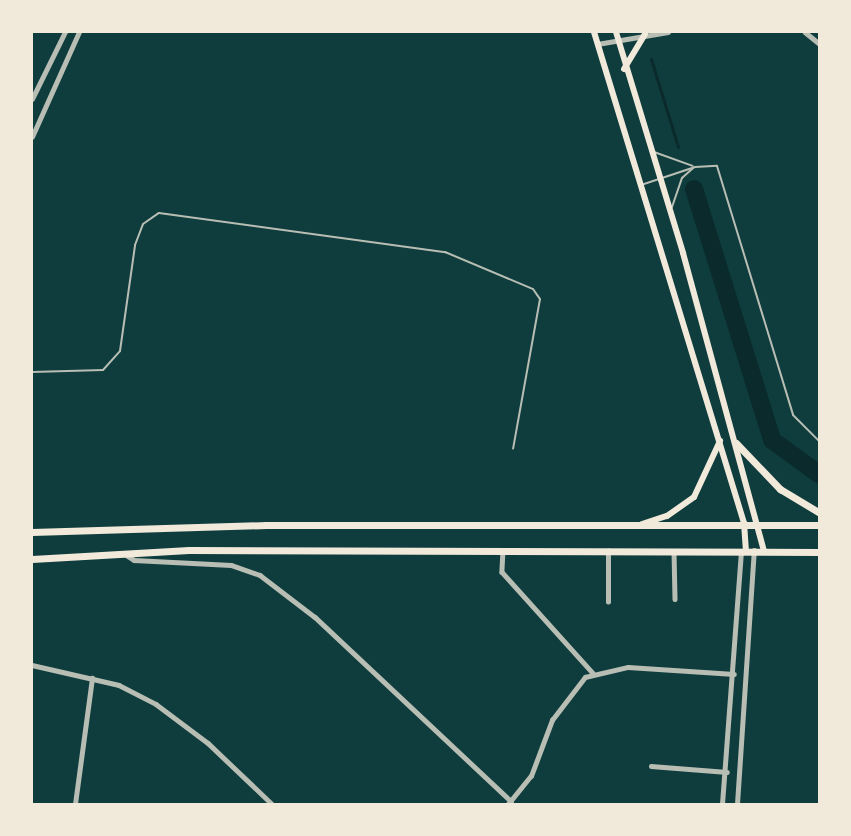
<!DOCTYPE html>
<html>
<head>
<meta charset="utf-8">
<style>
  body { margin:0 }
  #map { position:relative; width:851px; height:836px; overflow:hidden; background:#0f3d3e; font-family:"Exo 2",sans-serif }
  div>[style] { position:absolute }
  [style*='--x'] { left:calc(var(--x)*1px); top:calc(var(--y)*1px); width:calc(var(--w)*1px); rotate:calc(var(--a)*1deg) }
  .stream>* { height:3px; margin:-1.5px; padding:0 1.5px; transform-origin:1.5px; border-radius:1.5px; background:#0a2a2b }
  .river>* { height:18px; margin:-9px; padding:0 9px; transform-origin:9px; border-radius:9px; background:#0a2a2b }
  .service>* { height:2px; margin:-1px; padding:0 1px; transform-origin:1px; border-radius:1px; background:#b8beb3 }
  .minor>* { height:4.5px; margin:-2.25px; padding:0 2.25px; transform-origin:2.25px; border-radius:2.25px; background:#b8beb3 }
  .tertiary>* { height:5px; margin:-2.5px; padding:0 2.5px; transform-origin:2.5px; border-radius:2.5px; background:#b8beb3 }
  .secondary>* { height:6px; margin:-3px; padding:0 3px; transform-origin:3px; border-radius:3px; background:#f1e9da }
  .primary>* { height:7px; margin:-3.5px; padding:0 3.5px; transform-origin:3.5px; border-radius:3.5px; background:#f1e9da }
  span { translate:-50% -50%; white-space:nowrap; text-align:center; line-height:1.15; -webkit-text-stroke:5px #f1e9da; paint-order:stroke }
  .frame { position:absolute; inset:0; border:33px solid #f1e9da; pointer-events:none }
</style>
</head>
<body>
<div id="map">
  <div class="stream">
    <div style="--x:651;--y:59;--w:92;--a:72.9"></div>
  </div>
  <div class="river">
    <div style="--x:694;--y:189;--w:263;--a:72.7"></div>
    <div style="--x:772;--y:440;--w:59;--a:36.1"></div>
  </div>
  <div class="service">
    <div style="--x:654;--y:152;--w:41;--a:19.7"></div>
    <div style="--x:641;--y:185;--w:57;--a:-18.4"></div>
    <div style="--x:695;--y:167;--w:22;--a:-3"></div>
    <div style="--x:717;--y:166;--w:260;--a:73"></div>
    <div style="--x:793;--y:415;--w:38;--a:45"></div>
    <div style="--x:672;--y:207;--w:31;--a:-71"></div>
    <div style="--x:682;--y:178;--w:15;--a:-42"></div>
    <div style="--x:32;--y:372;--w:71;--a:-1.6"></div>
    <div style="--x:103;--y:370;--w:25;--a:-48"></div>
    <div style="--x:120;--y:351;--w:107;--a:-81.9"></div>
    <div style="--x:135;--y:245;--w:22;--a:-69"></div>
    <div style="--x:143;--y:224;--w:19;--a:-35"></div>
    <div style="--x:159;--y:213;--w:289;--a:7.8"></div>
    <div style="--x:445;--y:252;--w:95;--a:22.8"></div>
    <div style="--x:533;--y:289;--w:12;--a:55"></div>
    <div style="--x:540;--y:299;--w:152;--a:100.2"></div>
  </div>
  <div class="minor">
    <div style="--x:805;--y:32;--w:19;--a:39"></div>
    <div style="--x:32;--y:99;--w:75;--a:-63.8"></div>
    <div style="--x:32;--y:137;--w:115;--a:-65.9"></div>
    <div style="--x:503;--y:550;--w:22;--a:93"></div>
    <div style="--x:502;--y:572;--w:136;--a:48"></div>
    <div style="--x:674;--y:551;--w:48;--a:88.8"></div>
    <div style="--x:123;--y:553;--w:13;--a:32"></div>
    <div style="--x:134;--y:560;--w:97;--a:3"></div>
    <div style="--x:231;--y:565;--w:31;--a:19"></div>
    <div style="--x:260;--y:575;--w:69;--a:37.4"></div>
    <div style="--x:315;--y:617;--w:269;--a:43.2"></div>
    <div style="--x:608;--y:602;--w:51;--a:-90"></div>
    <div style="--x:32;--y:665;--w:89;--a:12.9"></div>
    <div style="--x:119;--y:685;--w:42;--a:27.2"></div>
    <div style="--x:156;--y:704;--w:65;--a:36.9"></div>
    <div style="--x:208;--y:743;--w:88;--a:43.6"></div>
    <div style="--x:651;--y:766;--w:76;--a:4.5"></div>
    <div style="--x:75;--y:804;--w:127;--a:-82.3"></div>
    <div style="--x:508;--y:804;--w:36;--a:-51"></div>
    <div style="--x:531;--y:776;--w:60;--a:-69.4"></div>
    <div style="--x:552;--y:720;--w:54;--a:-52.5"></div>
    <div style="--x:585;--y:677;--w:44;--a:-13.1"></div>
    <div style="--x:628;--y:667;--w:106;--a:3.8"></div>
    <div style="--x:722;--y:804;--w:253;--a:-85.7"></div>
    <div style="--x:737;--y:804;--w:254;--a:-86.2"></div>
  </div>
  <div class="tertiary">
    <div style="--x:597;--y:44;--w:72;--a:-9.6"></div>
  </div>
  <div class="secondary">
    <div style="--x:594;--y:32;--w:513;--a:73.01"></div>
    <div style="--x:744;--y:523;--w:28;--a:86"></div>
    <div style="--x:616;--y:32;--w:231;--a:73.1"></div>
    <div style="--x:683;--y:253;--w:309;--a:74.8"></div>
    <div style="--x:624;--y:69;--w:41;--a:-59"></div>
    <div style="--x:642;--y:524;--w:26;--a:-18"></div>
    <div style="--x:667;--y:516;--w:33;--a:-35"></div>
    <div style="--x:694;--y:497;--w:62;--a:-65.1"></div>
  </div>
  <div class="primary">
    <div style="--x:736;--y:443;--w:64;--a:46.3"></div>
    <div style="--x:780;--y:489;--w:47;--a:31"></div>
    <div style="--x:32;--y:532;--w:234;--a:-1.7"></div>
    <div style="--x:266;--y:525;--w:554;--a:0"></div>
    <div style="--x:32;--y:559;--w:157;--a:-3.3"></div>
    <div style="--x:189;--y:550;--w:631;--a:0.18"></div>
  </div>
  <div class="frame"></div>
</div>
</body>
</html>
